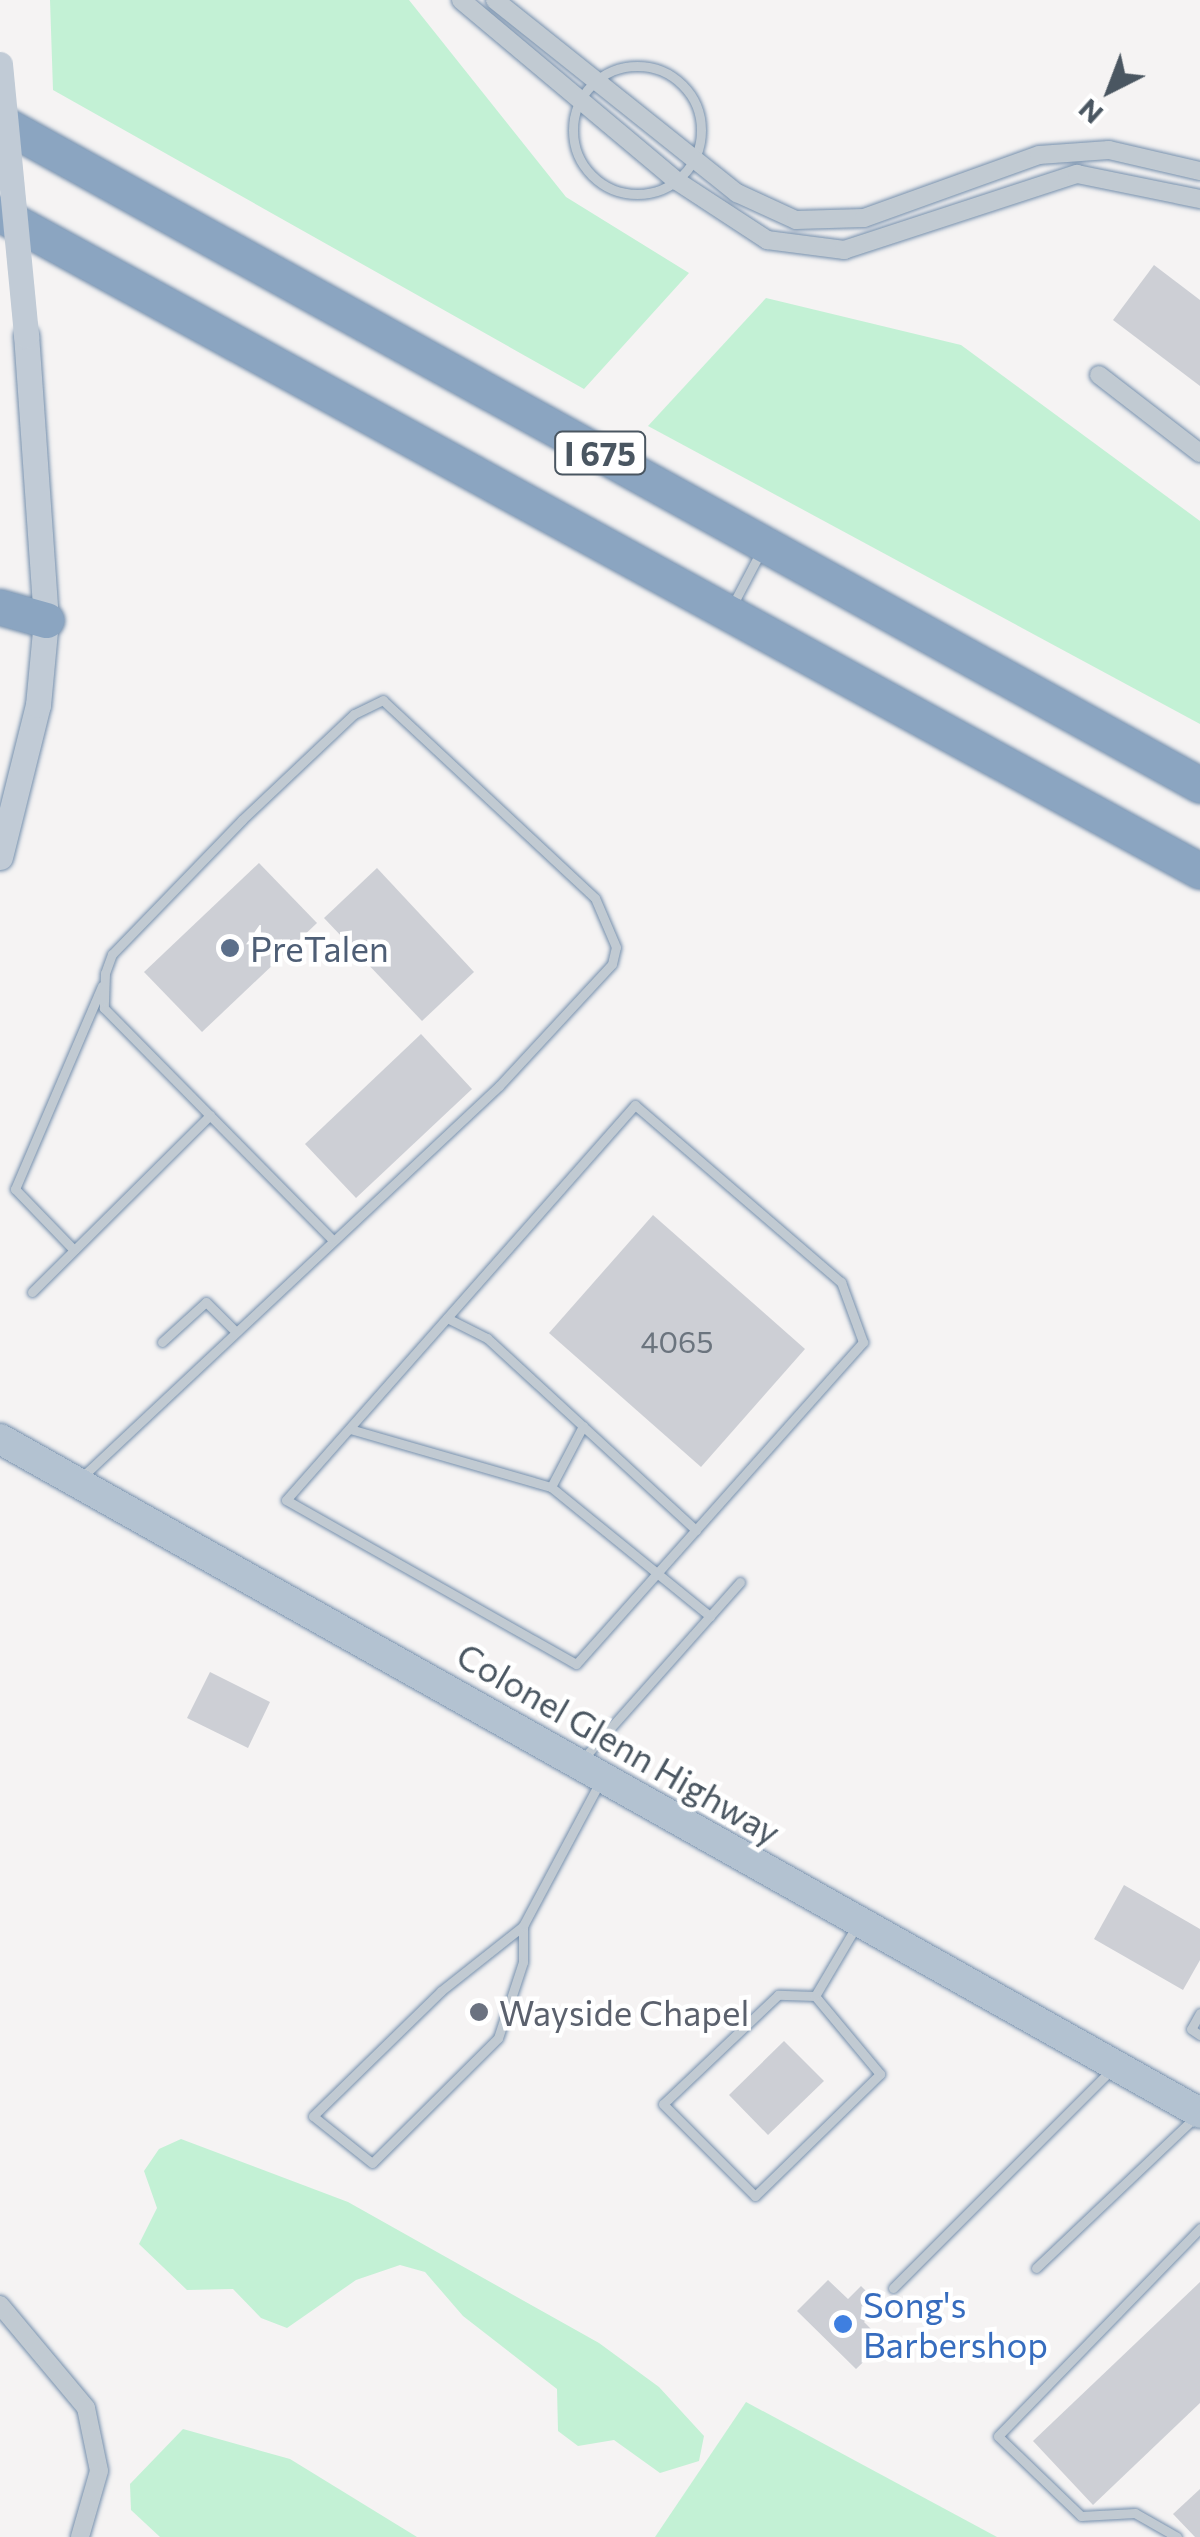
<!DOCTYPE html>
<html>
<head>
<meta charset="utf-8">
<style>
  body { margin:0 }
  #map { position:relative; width:1200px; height:2537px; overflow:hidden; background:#f5f3f3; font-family:Commissioner,sans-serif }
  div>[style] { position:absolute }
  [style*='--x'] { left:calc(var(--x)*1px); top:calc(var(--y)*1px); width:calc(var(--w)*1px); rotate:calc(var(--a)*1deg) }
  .green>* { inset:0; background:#c3f1d5 }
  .building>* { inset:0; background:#cdcfd5 }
  .roads { filter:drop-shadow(0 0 2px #7690ad) drop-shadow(0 0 2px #7690ad) }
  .lane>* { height:9px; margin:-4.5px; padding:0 4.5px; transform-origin:4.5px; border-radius:4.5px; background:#c1cad2 }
  .lane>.ring { margin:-4.5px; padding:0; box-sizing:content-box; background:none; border:9px solid #c1cad2; border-radius:50% }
  .street>* { height:18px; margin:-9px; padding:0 9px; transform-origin:9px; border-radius:9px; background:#c1cad2 }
  .secondary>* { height:25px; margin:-12.5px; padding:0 12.5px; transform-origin:12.5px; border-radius:12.5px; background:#c1cbd6 }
  .primary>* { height:30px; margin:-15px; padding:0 15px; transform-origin:15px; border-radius:15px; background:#b3c2d1 }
  .highway>* { height:35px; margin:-17.5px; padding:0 17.5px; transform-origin:17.5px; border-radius:17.5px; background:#8ba5c1 }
  .secondary-bridge>* { height:25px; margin:-12.5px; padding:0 12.5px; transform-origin:12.5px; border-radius:12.5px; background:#c1cbd6 }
  .dots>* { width:28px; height:28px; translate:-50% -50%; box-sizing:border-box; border:5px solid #fff; border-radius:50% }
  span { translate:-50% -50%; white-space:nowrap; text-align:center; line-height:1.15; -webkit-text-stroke:9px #fff; paint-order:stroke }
  .number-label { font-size:30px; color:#6b747e }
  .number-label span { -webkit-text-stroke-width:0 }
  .shield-label span { padding:2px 8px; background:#fff; border:2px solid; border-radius:8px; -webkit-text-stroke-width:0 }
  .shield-label { font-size:32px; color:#4a5661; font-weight:700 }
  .service-label { font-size:35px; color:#4e5e75 }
  .left { translate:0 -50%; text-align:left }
  .street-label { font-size:35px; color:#4a5661 }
  .worship-label { font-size:35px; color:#5b616d }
  .shop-label { font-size:35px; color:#366cbe }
  .north { position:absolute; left:1060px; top:40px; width:100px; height:100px; -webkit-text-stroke:8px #fff; paint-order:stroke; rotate:222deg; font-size:28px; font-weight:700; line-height:40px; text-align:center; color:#4a5661 }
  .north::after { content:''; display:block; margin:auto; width:35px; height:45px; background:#4a5661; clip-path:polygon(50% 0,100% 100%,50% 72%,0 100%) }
</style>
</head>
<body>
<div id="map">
  <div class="green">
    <div style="clip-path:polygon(50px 0,409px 0,566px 197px,689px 273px,584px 389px,53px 90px)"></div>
    <div style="clip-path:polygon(766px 298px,961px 345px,1200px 521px,1200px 724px,648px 426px)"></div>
    <div style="clip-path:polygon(181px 2139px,348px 2202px,599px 2343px,659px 2387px,704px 2436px,699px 2461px,660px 2473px,614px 2440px,578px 2446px,558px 2431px,557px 2389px,463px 2316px,425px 2272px,400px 2265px,356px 2280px,287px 2328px,261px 2318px,233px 2289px,187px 2290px,139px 2244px,157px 2208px,144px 2171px,159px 2149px)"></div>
    <div style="clip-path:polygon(746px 2402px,997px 2537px,655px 2537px)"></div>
    <div style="clip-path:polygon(183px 2429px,290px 2459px,417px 2537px,160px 2537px,131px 2510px,130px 2484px)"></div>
  </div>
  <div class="building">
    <div style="clip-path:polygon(1154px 265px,1200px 300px,1200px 386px,1113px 320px)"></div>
    <div style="clip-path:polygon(259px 863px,317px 923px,202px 1032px,144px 972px)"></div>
    <div style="clip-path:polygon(377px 868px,474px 972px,422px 1021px,324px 918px)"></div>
    <div style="clip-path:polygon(421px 1034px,472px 1089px,356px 1198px,305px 1144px)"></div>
    <div style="clip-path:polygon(653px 1215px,805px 1349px,701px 1467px,549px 1333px)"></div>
    <div style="clip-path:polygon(210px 1672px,270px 1702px,248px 1748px,187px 1718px)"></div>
    <div style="clip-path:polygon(1124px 1885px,1200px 1929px,1200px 1960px,1183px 1990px,1094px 1939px)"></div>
    <div style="clip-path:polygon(784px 2041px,824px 2081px,768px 2135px,729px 2095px)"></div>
    <div style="clip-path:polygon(828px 2280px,848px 2299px,861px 2286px,880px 2305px,864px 2322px,884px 2342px,856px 2369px,797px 2311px)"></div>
    <div style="clip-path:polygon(1200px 2282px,1200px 2403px,1093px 2505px,1033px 2441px)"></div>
    <div style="clip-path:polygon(1200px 2489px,1200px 2537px,1195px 2537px,1173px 2514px)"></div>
  </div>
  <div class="roads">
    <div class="lane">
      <div class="ring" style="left:573px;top:66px;width:119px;height:119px"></div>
      <div style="--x:731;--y:608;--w:64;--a:-62.2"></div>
      <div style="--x:635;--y:1105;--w:272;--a:40.7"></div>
      <div style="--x:841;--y:1282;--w:64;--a:69.9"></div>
      <div style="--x:863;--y:1342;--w:431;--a:131.7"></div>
      <div style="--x:576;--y:1664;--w:333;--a:-150.5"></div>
      <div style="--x:286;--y:1500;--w:527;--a:-48.54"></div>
      <div style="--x:74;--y:1250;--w:85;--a:-134"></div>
      <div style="--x:15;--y:1189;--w:221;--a:-66.8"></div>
      <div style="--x:32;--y:1292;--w:251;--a:-44.8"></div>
      <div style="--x:447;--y:1318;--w:45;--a:26.6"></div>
      <div style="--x:487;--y:1338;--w:284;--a:42.6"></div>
      <div style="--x:162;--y:1342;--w:59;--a:-42.3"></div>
      <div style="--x:206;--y:1302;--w:40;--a:45"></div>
      <div style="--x:350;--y:1429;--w:209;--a:16.1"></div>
      <div style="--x:551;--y:1487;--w:205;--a:39.1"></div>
      <div style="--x:82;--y:1477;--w:572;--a:-43.16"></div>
      <div style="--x:499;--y:1086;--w:166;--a:-47.2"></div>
      <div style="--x:612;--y:964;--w:17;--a:-77"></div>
      <div style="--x:616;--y:947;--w:53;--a:-113.2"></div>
      <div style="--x:595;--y:898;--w:290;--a:-137"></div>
      <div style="--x:383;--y:700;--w:32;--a:154"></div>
      <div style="--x:354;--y:714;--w:154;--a:136.6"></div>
      <div style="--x:242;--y:820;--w:187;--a:134.1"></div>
      <div style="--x:112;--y:954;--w:20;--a:110"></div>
      <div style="--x:105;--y:973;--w:35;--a:92"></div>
      <div style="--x:104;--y:1008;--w:325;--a:45.4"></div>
      <div style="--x:551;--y:1487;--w:69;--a:-62.3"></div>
      <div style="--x:582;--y:1760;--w:238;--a:-48.4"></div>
      <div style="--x:523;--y:1926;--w:36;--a:90"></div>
      <div style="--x:523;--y:1962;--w:80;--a:108.2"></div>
      <div style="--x:498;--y:2038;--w:177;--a:135.2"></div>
      <div style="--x:372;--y:2163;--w:75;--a:-141.5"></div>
      <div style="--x:313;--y:2116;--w:179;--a:-44.3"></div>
      <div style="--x:441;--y:1991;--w:105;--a:-38.4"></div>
      <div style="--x:523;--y:1926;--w:163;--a:-61.9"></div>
      <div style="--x:815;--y:1996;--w:37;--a:-178"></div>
      <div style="--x:778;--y:1995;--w:158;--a:136.5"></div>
      <div style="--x:663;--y:2104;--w:130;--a:45"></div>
      <div style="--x:755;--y:2196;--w:175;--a:-44.3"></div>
      <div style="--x:880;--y:2074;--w:102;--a:-129.8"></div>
      <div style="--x:815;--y:1996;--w:82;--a:-59.4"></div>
      <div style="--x:1200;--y:2013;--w:18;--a:119"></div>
      <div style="--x:1191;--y:2029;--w:11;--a:34"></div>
      <div style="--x:1036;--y:2268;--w:218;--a:-43.5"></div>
      <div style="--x:893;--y:2288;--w:307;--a:-45"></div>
      <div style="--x:1177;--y:2537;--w:48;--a:-150.3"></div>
      <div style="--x:1135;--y:2513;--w:54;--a:176.8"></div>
      <div style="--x:1081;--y:2516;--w:115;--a:-136.1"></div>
      <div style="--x:998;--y:2436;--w:290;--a:-45.8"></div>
    </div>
    <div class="street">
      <div style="--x:461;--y:0;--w:282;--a:40"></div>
      <div style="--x:677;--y:181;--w:108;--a:33.2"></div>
      <div style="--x:767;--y:240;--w:78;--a:7.4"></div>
      <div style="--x:844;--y:250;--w:245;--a:-18.1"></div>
      <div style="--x:1077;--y:174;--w:126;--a:11.5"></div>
      <div style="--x:495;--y:0;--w:310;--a:38.6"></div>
      <div style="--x:737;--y:193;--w:65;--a:24.6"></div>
      <div style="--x:796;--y:220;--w:68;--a:-1.7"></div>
      <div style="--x:864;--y:218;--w:186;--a:-19.8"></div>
      <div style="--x:1039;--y:155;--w:70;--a:-4.1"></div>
      <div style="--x:1109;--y:150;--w:93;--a:13"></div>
      <div style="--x:1099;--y:375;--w:128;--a:37.7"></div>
      <div style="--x:0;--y:2305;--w:134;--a:50.1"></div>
      <div style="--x:86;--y:2408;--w:64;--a:78.3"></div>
      <div style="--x:99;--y:2471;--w:69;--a:106.1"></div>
    </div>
    <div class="secondary">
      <div style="--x:0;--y:857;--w:157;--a:-76"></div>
      <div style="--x:38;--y:705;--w:85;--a:-84.6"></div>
      <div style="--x:46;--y:620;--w:285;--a:-94"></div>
    </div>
    <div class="primary">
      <div style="--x:0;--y:1439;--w:1376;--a:29.32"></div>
    </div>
    <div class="highway">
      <div style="--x:0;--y:122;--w:1371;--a:28.92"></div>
      <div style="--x:0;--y:214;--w:1368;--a:28.7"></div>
      <div style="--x:0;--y:607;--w:48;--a:15.8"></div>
    </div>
  </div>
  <div class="secondary-bridge">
    <div style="--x:0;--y:64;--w:273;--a:84.5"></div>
  </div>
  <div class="dots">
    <div style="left:230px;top:948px;background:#5c6f8a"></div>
    <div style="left:479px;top:2012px;background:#6b7280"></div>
    <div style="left:843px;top:2324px;background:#3f7fe0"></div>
  </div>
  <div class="number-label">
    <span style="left:677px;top:1341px">4065</span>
  </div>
  <div class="shield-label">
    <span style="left:600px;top:453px">I 675</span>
  </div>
  <div class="service-label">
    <span class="left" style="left:250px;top:948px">PreTalen</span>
  </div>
  <div class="street-label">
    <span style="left:619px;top:1743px;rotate:30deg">Colonel Glenn Highway</span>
  </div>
  <div class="worship-label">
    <span class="left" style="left:499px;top:2012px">Wayside Chapel</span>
  </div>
  <div class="shop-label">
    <span class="left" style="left:863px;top:2324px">Song's<br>Barbershop</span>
  </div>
  <div class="north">N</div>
</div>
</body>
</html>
